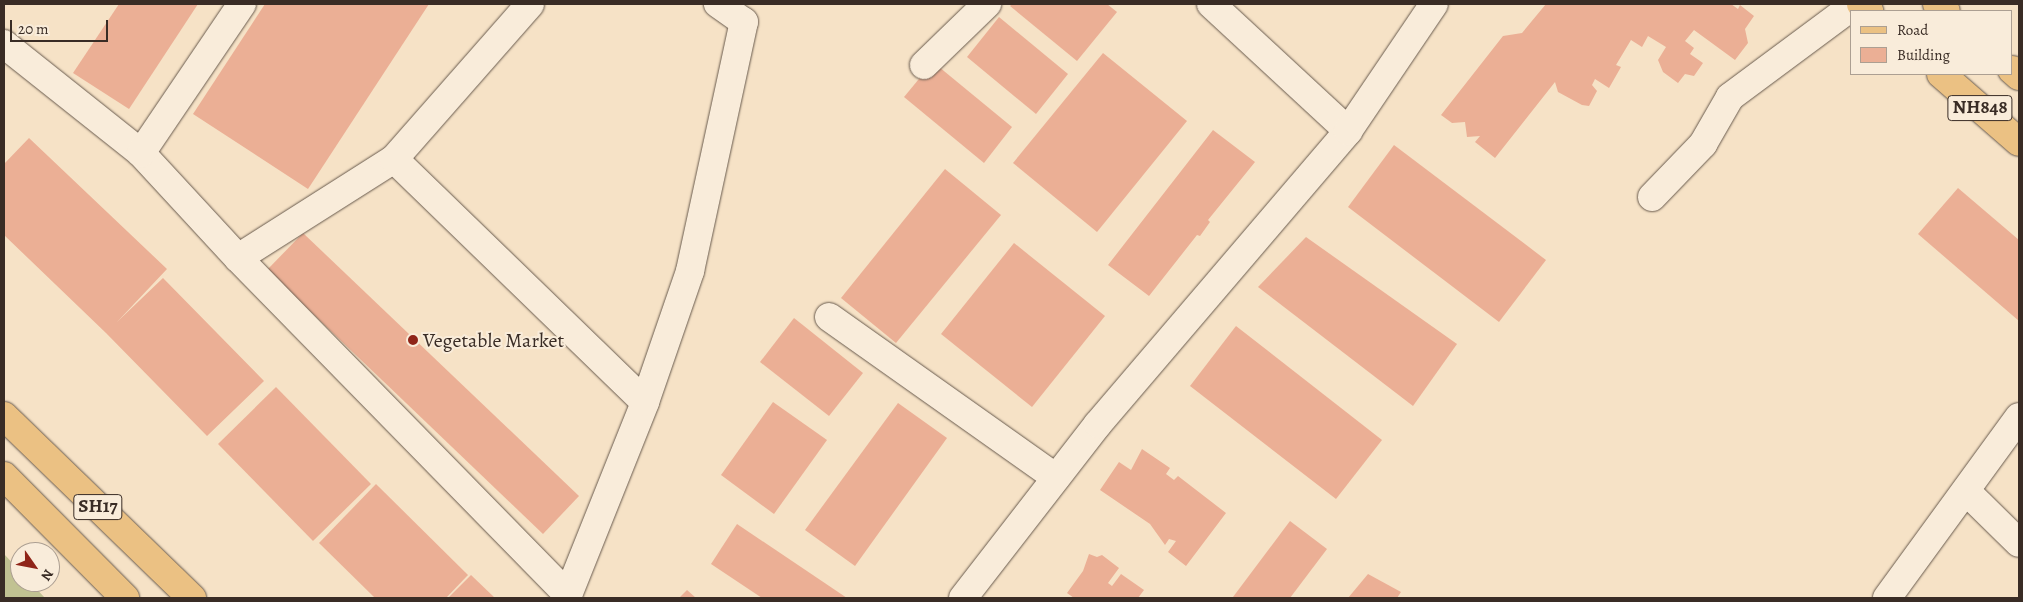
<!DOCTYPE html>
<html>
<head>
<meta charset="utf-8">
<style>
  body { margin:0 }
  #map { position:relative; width:2023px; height:602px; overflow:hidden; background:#f6e2c6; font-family:Alegreya,serif }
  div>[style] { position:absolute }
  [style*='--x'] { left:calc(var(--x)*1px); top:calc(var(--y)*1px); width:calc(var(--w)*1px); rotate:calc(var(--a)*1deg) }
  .green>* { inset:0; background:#c1c292 }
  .building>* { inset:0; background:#ebaf95 }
  .roads { filter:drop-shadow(0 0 1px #685a4d) drop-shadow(0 0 1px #685a4d) }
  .minor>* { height:28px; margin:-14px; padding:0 14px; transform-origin:14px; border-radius:14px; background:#f9ecda }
  .major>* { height:28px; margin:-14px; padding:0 14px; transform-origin:14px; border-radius:14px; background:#ebc183 }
  .highway>* { height:28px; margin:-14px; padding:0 14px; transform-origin:14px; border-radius:14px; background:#ebc183 }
  .dots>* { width:14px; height:14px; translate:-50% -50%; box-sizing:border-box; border:2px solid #f9ecda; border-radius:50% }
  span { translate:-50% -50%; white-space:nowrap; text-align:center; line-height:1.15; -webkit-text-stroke:4px #f9ecda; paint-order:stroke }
  .shield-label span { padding:1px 4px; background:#f9ecda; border:1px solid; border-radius:4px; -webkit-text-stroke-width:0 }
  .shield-label { font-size:19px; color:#392c25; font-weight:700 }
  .poi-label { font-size:20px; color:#392c25 }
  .left { translate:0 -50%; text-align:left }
  .frame { position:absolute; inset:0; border:5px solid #392c25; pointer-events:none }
  .legend { position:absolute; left:1850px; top:10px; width:162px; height:65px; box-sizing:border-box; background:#f9ecda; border:1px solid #ac9f92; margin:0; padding:6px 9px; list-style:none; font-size:15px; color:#392c25 }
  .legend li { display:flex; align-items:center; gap:10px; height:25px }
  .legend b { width:25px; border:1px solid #ac9f92 }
  .north { position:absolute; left:10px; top:542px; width:50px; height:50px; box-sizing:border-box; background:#f9ecda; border:1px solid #ac9f92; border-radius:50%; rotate:123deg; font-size:14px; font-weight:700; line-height:20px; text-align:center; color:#392c25 }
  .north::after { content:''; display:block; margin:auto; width:18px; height:22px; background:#8f2418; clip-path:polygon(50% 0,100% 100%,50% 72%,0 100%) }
  .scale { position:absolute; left:10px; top:20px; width:98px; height:22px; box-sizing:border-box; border:2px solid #392c25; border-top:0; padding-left:6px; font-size:15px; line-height:18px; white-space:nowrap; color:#392c25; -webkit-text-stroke:4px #f9ecda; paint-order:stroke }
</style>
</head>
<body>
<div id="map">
  <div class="green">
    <div style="clip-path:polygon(4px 554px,20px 571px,20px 582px,30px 582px,45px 598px,4px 598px)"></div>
  </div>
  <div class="building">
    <div style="clip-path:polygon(119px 4px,198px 4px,129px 109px,73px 73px)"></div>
    <div style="clip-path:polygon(265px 4px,429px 4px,308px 189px,193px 114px)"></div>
    <div style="clip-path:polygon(1012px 4px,1107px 4px,1117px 12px,1077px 61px,1010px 6px)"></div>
    <div style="clip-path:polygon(1546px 4px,1731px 4px,1738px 9px,1740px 5px,1754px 16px,1745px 29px,1748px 43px,1735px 60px,1694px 30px,1685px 41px,1694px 48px,1690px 54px,1703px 63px,1694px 76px,1685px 74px,1678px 83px,1663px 72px,1658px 60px,1666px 47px,1648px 36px,1642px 47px,1631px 40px,1616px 65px,1621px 67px,1609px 88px,1595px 79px,1592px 85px,1597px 91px,1589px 106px,1582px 105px,1558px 92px,1555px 82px,1495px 158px,1475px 142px,1480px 136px,1467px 137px,1465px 122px,1452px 123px,1441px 115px,1503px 36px,1522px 33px)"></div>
    <div style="clip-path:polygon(999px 17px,1068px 74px,1036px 114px,967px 57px)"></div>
    <div style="clip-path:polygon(1103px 53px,1187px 121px,1097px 232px,1013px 163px)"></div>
    <div style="clip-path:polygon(933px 62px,1012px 127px,984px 163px,904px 97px)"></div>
    <div style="clip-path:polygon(1213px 130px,1255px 162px,1208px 220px,1210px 222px,1200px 236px,1197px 235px,1149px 296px,1108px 265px)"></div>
    <div style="clip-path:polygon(29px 138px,167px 269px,117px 322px,163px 278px,264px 381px,207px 436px,106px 333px,4px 235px,4px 164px)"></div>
    <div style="clip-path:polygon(1394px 145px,1546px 260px,1499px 322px,1348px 207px)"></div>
    <div style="clip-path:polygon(945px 169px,1001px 215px,896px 343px,841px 298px)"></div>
    <div style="clip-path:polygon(1958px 188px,2019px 240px,2019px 321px,1918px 234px)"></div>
    <div style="clip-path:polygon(303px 233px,579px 496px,543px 534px,267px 270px)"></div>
    <div style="clip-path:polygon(1306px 237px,1457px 344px,1413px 406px,1258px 287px)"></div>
    <div style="clip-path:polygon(1014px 243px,1105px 316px,1032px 407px,941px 334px)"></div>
    <div style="clip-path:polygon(794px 318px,863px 373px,829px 416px,760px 362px)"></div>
    <div style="clip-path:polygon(1236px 326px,1382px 440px,1336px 499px,1190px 386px)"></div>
    <div style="clip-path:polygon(276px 387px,371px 484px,313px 541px,218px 444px)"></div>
    <div style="clip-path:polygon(773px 402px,827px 440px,774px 514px,721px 475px)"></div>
    <div style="clip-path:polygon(898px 403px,947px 438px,855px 566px,805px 530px)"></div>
    <div style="clip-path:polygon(1142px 449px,1170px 468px,1166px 474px,1174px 480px,1178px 476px,1226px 513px,1186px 566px,1168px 552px,1176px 541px,1169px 539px,1165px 545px,1150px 524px,1100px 490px,1119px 462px,1131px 470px)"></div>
    <div style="clip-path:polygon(376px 484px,468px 575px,446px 598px,375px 598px,319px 543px)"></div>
    <div style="clip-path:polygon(1290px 521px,1327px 549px,1290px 598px,1235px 598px,1233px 597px)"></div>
    <div style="clip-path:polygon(737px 524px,847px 598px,762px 598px,711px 564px)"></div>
    <div style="clip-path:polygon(1089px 554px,1097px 557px,1102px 555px,1119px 568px,1108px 583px,1112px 586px,1121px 574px,1144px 590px,1138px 598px,1074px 598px,1067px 593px,1083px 571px)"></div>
    <div style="clip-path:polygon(1368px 574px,1401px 592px,1397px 598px,1348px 598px)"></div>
    <div style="clip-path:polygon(471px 575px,495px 598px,448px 598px)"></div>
    <div style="clip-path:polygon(687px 590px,696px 598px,679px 598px)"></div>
  </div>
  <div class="roads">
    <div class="minor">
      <div style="--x:1211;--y:4;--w:187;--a:42.8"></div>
      <div style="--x:4;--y:44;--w:175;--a:38.5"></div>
      <div style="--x:141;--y:153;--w:143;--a:47.3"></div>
      <div style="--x:238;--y:258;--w:185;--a:-32.4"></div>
      <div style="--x:394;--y:159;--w:206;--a:-48.7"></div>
      <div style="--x:924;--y:65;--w:88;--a:-44.1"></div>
      <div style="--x:141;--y:153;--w:180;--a:-55.9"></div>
      <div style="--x:394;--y:159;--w:349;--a:44.1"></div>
      <div style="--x:1652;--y:197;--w:74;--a:-46.1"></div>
      <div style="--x:1703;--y:144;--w:54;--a:-60.1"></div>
      <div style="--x:1730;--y:97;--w:156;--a:-36.6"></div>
      <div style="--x:238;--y:258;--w:472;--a:45.6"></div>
      <div style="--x:568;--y:595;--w:208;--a:-68.2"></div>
      <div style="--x:645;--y:402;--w:139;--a:-71"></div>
      <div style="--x:690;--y:271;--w:255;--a:-77.8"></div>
      <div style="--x:744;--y:22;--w:32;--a:-145"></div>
      <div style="--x:829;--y:317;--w:278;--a:35.3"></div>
      <div style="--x:1966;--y:491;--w:74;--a:44.5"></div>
      <div style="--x:963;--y:598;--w:220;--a:-52.2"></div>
      <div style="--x:1098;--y:424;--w:385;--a:-49.5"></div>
      <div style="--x:1348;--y:131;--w:153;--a:-55.9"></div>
      <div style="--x:1887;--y:598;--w:224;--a:-53.9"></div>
    </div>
    <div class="major">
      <div style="--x:4;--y:416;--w:262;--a:44.1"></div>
      <div style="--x:4;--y:476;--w:172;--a:45.2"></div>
    </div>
    <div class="highway">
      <div style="--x:1861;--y:4;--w:11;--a:41"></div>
      <div style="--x:1937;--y:4;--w:11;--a:38"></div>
      <div style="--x:2012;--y:70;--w:9;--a:41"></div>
      <div style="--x:1941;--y:74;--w:103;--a:41.1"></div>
    </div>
  </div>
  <div class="dots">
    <div style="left:413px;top:340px;background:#8f2418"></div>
  </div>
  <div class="shield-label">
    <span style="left:1980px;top:108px">NH848</span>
    <span style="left:98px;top:507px">SH17</span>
  </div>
  <div class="poi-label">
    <span class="left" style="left:423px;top:340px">Vegetable Market</span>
  </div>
  <div class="frame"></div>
  <ul class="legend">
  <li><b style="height:6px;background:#ebc183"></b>Road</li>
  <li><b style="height:14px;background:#ebaf95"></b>Building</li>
  </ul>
  <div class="north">N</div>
  <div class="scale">20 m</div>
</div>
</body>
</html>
